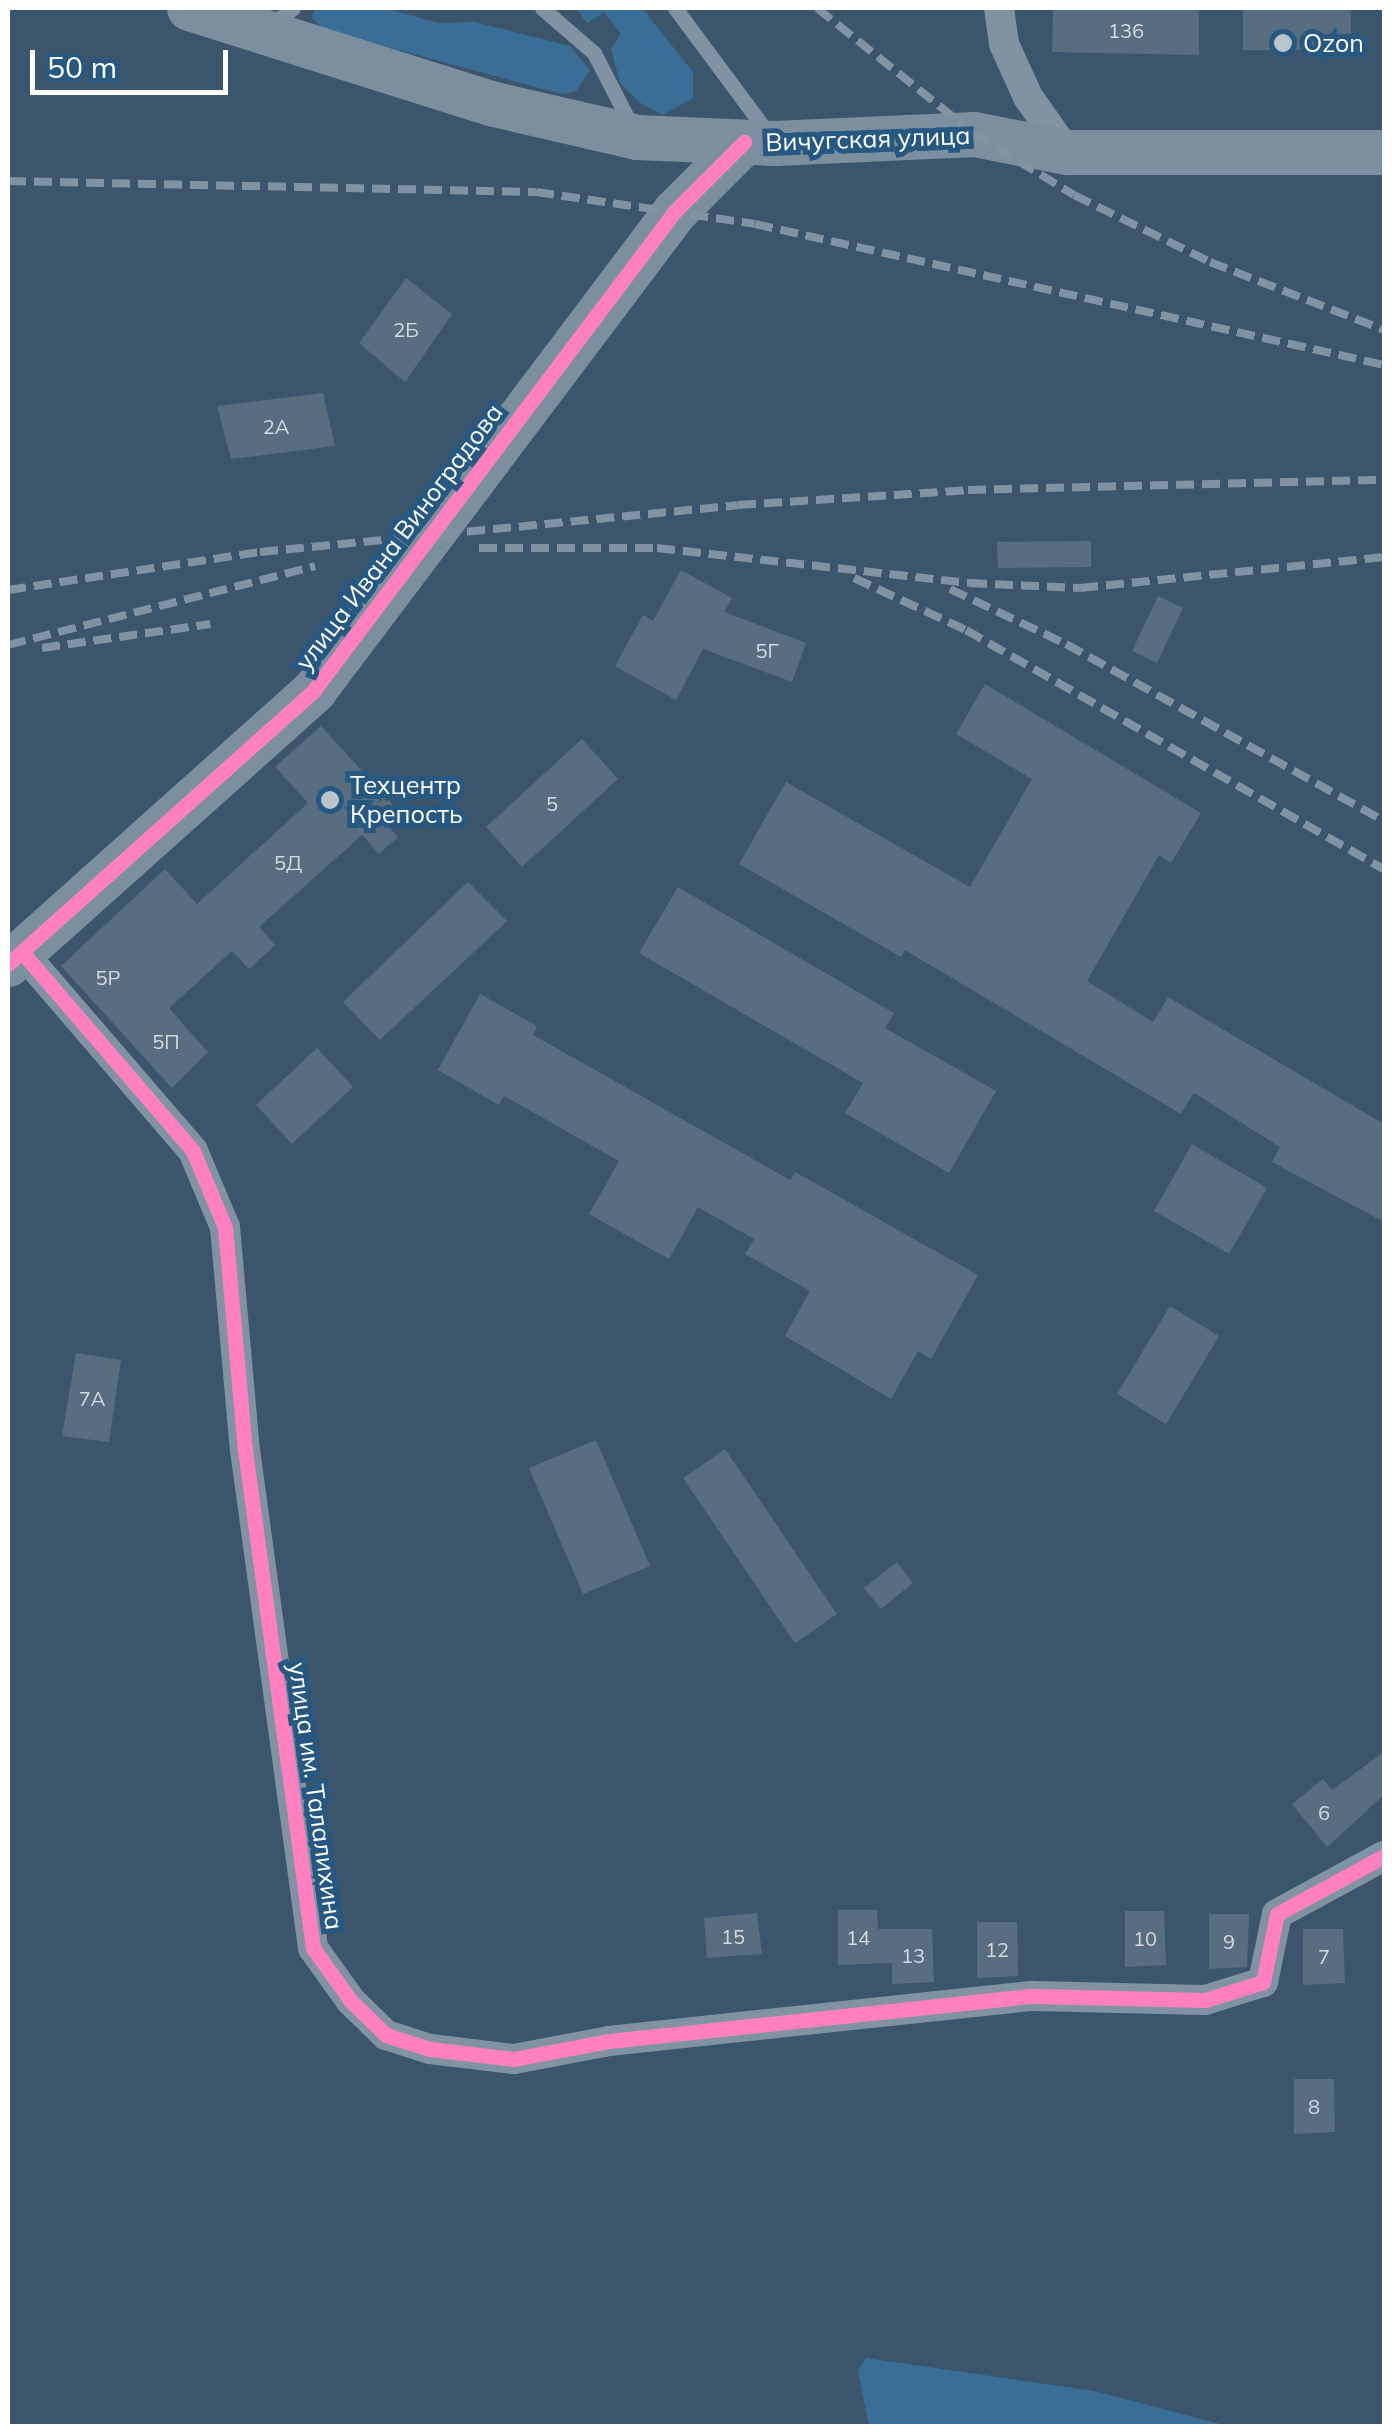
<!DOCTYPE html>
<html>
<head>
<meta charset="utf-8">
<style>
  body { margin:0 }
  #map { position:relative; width:1392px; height:2434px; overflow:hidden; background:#3b566c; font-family:Mulish,sans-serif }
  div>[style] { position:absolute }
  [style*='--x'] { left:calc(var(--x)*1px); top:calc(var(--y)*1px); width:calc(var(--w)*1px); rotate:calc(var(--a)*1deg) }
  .green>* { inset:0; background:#3a6e97 }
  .building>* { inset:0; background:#586d7f }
  .lane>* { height:15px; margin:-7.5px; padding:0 7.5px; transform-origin:7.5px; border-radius:7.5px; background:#8192a2 }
  .street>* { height:30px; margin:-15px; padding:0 15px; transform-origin:15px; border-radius:15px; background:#8192a2 }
  .secondary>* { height:45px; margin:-22.5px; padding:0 22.5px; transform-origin:22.5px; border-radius:22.5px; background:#7c8f9f }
  .rail>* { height:8px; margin-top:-4px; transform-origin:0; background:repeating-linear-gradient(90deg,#8192a2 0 18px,transparent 0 26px) }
  .cycleway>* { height:15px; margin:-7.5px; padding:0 7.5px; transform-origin:7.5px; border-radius:7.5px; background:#ff80c0 }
  .dots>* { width:28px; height:28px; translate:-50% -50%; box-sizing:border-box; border:5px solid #265881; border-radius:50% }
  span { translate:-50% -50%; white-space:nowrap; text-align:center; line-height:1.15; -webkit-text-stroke:10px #265881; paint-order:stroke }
  .number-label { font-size:20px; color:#d5dadf }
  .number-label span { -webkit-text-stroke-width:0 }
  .poi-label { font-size:25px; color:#fff }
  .left { translate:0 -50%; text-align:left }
  .street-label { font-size:25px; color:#fff }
  .frame { position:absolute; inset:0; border:10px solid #fff; pointer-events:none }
  .scale { position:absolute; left:30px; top:50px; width:198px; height:45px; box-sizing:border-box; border:5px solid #fff; border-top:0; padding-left:12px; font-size:30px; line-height:35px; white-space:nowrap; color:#fff; -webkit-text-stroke:8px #265881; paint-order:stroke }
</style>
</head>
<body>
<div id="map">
  <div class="green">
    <div style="clip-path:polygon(315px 8px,384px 8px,438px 23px,475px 22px,570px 46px,590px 70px,576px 91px,562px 94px,325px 30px,312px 18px)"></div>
    <div style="clip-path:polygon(576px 8px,642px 8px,693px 72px,693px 98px,663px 115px,639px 102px,620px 83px,611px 49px,621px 34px,604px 12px,587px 23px)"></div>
    <div style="clip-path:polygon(866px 2358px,1094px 2391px,1228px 2426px,869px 2426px,858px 2371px)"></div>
  </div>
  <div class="building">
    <div style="clip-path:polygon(1053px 8px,1199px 8px,1199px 55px,1052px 52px)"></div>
    <div style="clip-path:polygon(1243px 8px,1351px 8px,1351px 50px,1243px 50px)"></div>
    <div style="clip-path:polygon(406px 278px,452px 314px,405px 382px,359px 343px)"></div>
    <div style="clip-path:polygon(323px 393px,335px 446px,231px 459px,217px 406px)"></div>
    <div style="clip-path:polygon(1091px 541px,1091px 567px,998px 568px,997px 542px)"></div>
    <div style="clip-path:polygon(681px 570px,732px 598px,724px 612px,806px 643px,792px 682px,703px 649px,676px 700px,615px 666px,643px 615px,653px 621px)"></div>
    <div style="clip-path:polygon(1158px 596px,1183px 608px,1157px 663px,1132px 651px)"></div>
    <div style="clip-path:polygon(985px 684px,1201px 813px,1171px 863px,1159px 855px,1087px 981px,1153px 1022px,1168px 997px,1384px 1124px,1384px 1222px,1272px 1162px,1280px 1147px,1194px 1093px,1181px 1114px,905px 950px,901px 957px,739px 864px,786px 782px,970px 887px,1032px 779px,956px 734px)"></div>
    <div style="clip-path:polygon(321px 726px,394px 806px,380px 818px,398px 837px,379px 854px,362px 835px,259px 927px,275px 945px,249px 969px,232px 951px,169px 1008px,208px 1052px,172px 1088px,61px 966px,165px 869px,197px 904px,308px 803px,275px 767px)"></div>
    <div style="clip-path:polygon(582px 739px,618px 779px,522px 867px,486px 827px)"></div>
    <div style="clip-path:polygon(468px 882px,507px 921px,380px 1040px,343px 1002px)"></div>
    <div style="clip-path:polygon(678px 887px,894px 1013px,885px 1028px,996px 1091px,949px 1173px,845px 1113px,863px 1083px,639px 953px)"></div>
    <div style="clip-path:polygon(480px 994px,537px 1026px,533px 1035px,790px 1180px,795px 1172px,978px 1275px,931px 1359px,918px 1351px,891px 1399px,785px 1336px,810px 1291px,745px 1254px,754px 1239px,698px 1207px,669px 1259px,589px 1214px,619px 1161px,504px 1096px,499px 1105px,438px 1070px)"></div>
    <div style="clip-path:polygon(317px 1048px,353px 1087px,292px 1144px,256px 1105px)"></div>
    <div style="clip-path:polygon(1192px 1144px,1267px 1188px,1229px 1254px,1154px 1211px)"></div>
    <div style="clip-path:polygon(1170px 1306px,1219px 1336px,1166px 1424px,1117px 1394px)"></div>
    <div style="clip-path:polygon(76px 1353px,121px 1360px,109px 1442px,62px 1436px)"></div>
    <div style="clip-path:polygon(596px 1440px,650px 1566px,583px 1594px,529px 1468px)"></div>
    <div style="clip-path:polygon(725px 1449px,837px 1614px,795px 1643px,683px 1478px)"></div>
    <div style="clip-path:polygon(897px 1562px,913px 1583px,881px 1609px,864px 1588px)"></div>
    <div style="clip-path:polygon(1384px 1752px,1384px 1795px,1327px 1847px,1292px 1804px,1323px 1779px,1332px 1790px)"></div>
    <div style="clip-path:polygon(838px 1910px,877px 1910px,878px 1929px,932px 1929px,934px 1982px,892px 1984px,892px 1963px,838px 1965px)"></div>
    <div style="clip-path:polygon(1125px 1911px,1164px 1911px,1166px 1965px,1125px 1967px)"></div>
    <div style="clip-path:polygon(757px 1913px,762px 1954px,707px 1958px,704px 1918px)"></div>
    <div style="clip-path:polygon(1209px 1914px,1249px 1914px,1247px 1967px,1209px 1969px)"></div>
    <div style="clip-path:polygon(977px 1922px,1017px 1922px,1018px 1976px,977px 1978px)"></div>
    <div style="clip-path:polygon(1303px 1929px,1343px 1929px,1345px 1983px,1303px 1985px)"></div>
    <div style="clip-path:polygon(1294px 2079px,1334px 2079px,1335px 2132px,1294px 2134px)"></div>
  </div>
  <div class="lane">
    <div style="--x:542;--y:8;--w:69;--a:40.9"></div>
    <div style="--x:594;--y:53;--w:85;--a:62.8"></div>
    <div style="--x:675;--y:8;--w:159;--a:53.4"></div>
    <div style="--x:268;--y:27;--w:31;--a:-37"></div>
  </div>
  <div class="street">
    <div style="--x:999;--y:8;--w:36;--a:82"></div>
    <div style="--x:1004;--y:44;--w:58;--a:65.6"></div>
    <div style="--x:1028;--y:97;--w:67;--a:54.7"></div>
    <div style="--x:22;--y:952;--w:262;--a:49.3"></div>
    <div style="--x:193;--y:1151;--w:82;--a:67.2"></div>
    <div style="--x:225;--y:1227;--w:224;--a:84.9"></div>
    <div style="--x:245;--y:1450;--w:503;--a:82.22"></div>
    <div style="--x:313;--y:1948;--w:65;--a:54.4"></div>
    <div style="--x:351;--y:2001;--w:49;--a:44.2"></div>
    <div style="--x:386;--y:2035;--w:46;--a:17.7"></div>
    <div style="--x:430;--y:2049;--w:85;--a:6.8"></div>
    <div style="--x:514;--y:2059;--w:97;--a:-10.7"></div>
    <div style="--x:609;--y:2041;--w:426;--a:-6.1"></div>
    <div style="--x:1033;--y:1996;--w:172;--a:1.3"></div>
    <div style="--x:1205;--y:2000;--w:61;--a:-17.2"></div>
    <div style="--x:1263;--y:1982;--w:69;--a:-78.4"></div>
    <div style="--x:1277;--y:1914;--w:122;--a:-28.5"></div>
  </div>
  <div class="secondary">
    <div style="--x:189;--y:8;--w:316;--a:17.5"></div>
    <div style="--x:490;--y:103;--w:151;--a:13"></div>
    <div style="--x:637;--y:137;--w:138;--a:2.5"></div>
    <div style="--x:775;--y:143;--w:199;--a:-2.6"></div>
    <div style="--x:974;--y:134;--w:95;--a:11"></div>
    <div style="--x:1067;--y:152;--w:317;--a:0"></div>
    <div style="--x:8;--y:964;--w:411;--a:-41.8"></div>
    <div style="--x:314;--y:690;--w:600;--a:-53"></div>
    <div style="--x:675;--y:211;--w:98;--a:-45"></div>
  </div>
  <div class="rail">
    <div style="--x:817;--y:8;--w:201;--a:38.7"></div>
    <div style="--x:974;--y:134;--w:117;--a:31.4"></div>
    <div style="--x:1074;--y:195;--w:152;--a:26.2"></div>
    <div style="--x:1210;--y:262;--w:187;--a:21.3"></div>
    <div style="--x:8;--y:181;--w:528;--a:1.19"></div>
    <div style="--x:536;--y:192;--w:221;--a:8.3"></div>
    <div style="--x:755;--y:224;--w:645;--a:12.63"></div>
    <div style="--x:479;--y:548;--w:178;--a:0"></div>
    <div style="--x:657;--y:548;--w:314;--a:6.4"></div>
    <div style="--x:969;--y:583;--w:111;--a:2.6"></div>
    <div style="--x:1080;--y:588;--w:306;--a:-5.8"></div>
    <div style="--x:854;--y:578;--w:123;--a:24.9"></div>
    <div style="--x:966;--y:630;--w:482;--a:29.8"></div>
    <div style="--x:950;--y:589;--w:128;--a:25.4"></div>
    <div style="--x:1066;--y:644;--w:364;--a:29.1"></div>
    <div style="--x:8;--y:590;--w:255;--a:-8.6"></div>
    <div style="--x:260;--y:552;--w:480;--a:-5.6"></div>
    <div style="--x:738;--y:505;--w:230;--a:-3.7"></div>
    <div style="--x:968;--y:490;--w:416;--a:-1.4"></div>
    <div style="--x:8;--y:645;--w:317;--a:-14.4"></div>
    <div style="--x:42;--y:648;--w:170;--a:-8.1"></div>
  </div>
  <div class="cycleway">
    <div style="--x:22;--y:952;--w:262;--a:49.3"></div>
    <div style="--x:193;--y:1151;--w:82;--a:67.2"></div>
    <div style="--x:225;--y:1227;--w:224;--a:84.9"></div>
    <div style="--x:245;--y:1450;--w:503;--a:82.22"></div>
    <div style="--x:313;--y:1948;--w:65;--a:54.4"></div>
    <div style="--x:351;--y:2001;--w:49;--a:44.2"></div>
    <div style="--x:386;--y:2035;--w:46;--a:17.7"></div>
    <div style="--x:430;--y:2049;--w:85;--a:6.8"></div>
    <div style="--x:514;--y:2059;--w:97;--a:-10.7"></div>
    <div style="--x:609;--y:2041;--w:426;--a:-6.1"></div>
    <div style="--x:1033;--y:1996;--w:172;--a:1.3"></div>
    <div style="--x:1205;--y:2000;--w:61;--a:-17.2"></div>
    <div style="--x:1263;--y:1982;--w:69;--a:-78.4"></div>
    <div style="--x:1277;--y:1914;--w:122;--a:-28.5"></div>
    <div style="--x:8;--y:964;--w:411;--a:-41.8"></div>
    <div style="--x:314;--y:690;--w:600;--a:-53"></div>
    <div style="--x:675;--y:211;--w:98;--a:-45"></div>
  </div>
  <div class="dots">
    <div style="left:1283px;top:43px;background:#bac4cc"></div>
    <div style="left:330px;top:800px;background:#bac4cc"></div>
  </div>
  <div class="number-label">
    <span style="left:1126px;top:30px">136</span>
    <span style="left:406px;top:329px">2Б</span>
    <span style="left:276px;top:426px">2А</span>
    <span style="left:767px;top:650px">5Г</span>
    <span style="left:552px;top:803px">5</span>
    <span style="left:288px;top:862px">5Д</span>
    <span style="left:108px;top:977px">5Р</span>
    <span style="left:166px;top:1041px">5П</span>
    <span style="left:92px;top:1398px">7А</span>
    <span style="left:1324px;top:1812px">6</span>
    <span style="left:733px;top:1936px">15</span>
    <span style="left:858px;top:1937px">14</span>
    <span style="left:1145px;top:1938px">10</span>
    <span style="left:1229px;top:1941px">9</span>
    <span style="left:997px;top:1949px">12</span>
    <span style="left:913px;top:1955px">13</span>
    <span style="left:1324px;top:1956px">7</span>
    <span style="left:1314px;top:2106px">8</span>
  </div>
  <div class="poi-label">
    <span class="left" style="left:1303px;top:43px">Ozon</span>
    <span class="left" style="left:350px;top:800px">Техцентр<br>Крепость</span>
  </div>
  <div class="street-label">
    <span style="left:868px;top:139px;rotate:-2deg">Вичугская улица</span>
    <span style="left:399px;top:537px;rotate:-53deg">улица Ивана Виноградова</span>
    <span style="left:316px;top:1796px;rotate:82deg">улица им. Талалихина</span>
  </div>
  <div class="frame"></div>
  <div class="scale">50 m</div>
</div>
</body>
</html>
